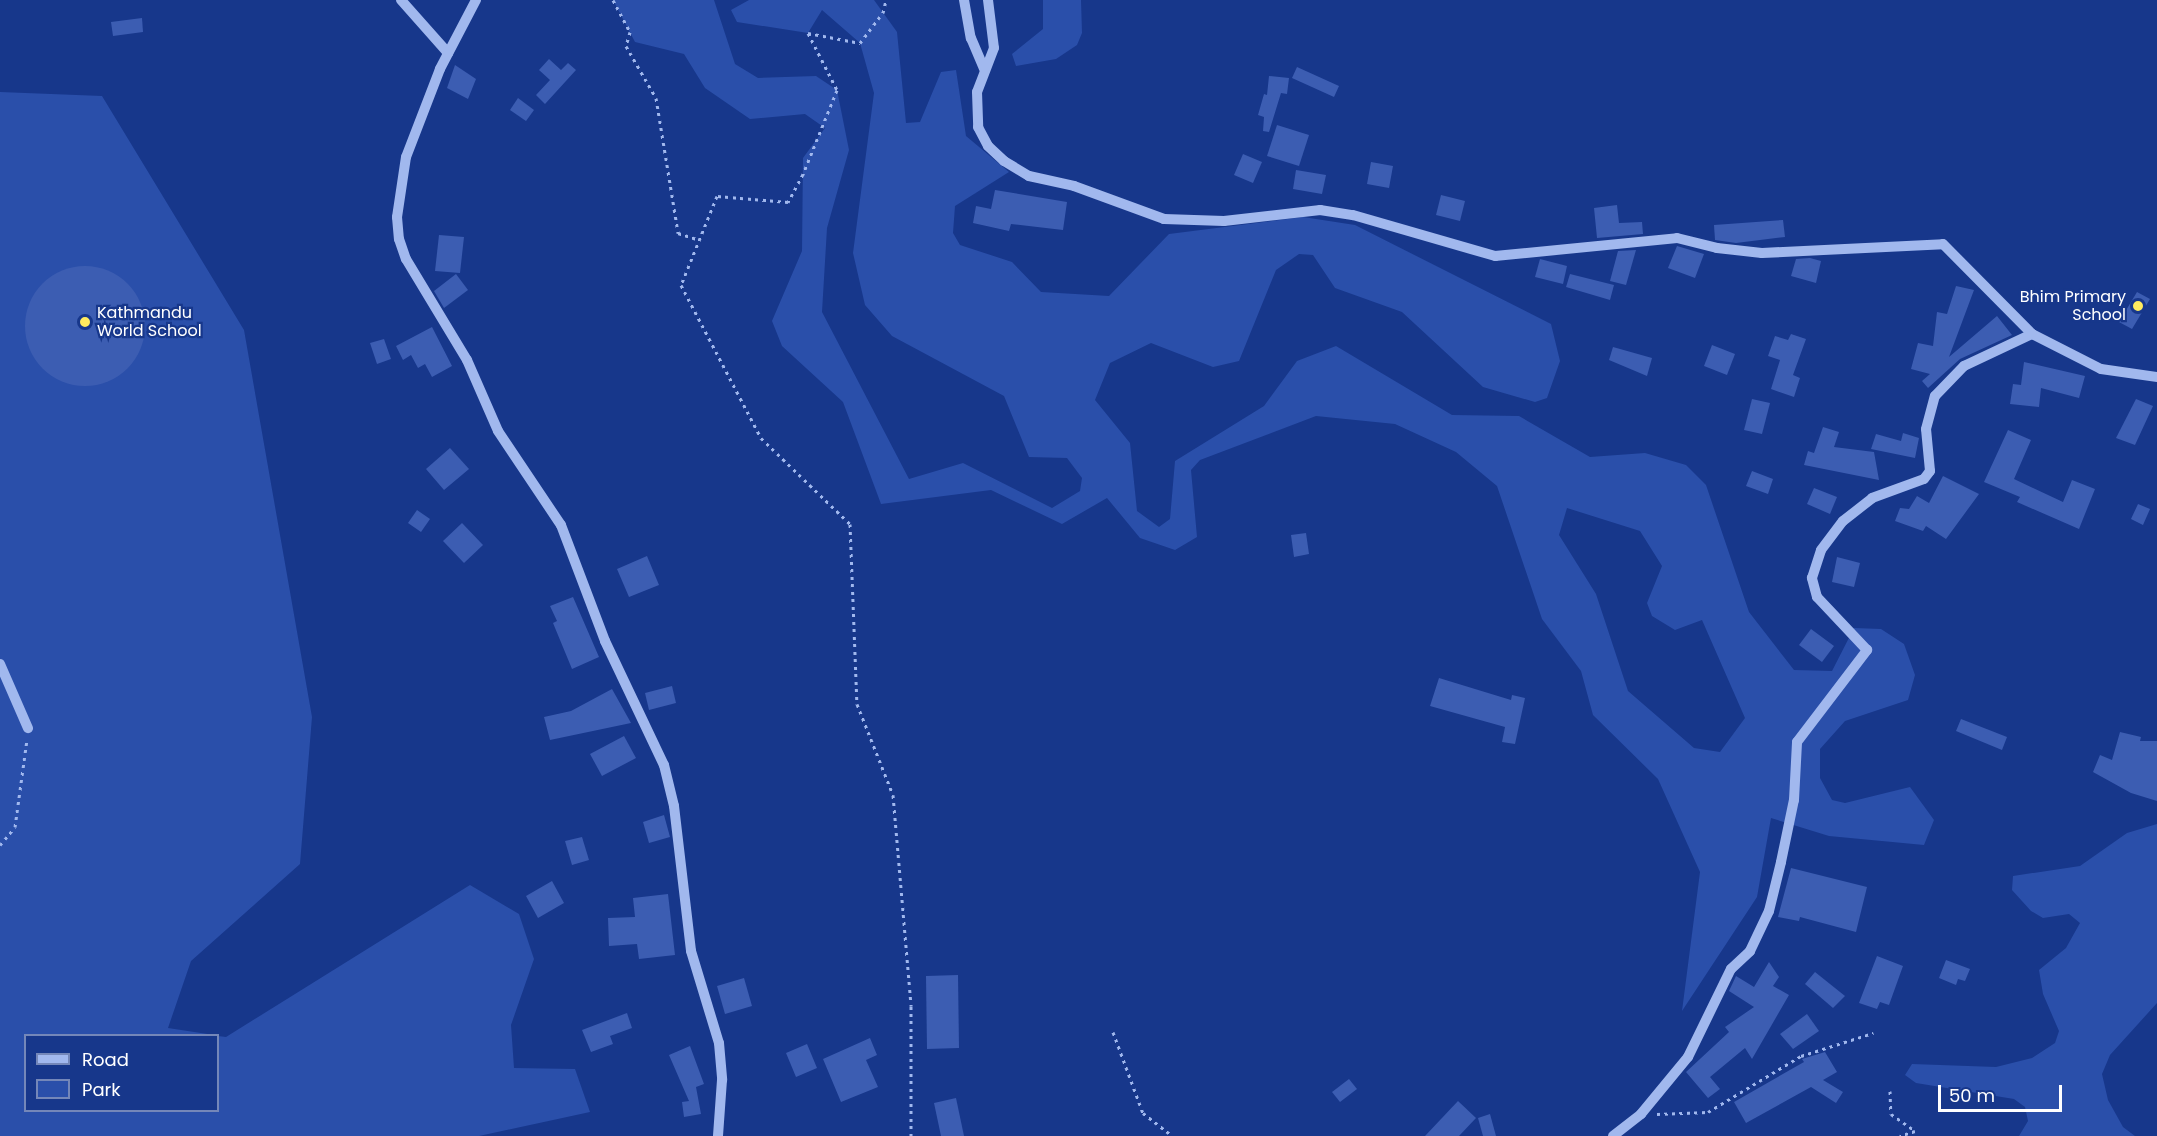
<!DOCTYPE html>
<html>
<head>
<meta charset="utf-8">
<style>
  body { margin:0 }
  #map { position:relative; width:2157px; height:1136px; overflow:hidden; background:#17378b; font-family:Poppins,sans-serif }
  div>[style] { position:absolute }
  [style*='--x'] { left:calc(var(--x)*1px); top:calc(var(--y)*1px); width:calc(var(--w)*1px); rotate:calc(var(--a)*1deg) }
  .green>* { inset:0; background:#2a4faa }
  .building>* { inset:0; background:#3c5db2 }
  .round { border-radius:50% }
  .path>* { height:3px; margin-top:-1.5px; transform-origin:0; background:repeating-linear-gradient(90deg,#a1b8ee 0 3px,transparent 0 7.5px) }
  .minor>* { height:10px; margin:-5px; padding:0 5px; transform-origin:5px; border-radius:5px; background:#a1b8ee }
  .dots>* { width:16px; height:16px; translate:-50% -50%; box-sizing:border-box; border:3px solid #17378b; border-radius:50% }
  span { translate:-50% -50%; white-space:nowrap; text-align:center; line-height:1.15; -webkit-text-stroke:4.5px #17378b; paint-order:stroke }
  .poi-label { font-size:16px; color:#fff }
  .right { translate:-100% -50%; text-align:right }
  .left { translate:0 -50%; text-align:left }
  .legend { position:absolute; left:24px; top:1034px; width:195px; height:78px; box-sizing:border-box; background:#17378b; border:2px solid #7487b9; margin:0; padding:8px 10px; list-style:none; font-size:18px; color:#fff }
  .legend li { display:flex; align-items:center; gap:12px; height:30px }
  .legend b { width:30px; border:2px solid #7487b9 }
  .scale { position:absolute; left:1938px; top:1085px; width:124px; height:27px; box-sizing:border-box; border:3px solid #fff; border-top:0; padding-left:8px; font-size:18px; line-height:21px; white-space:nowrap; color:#fff; -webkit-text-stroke:4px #17378b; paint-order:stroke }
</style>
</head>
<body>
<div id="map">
  <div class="green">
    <div style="clip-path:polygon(evenodd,613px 0,714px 0,735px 64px,758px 78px,816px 76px,837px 90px,849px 150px,827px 228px,822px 312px,909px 479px,963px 463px,1052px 508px,1080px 491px,1082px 478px,1067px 458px,1029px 457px,1004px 396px,892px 336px,865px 305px,853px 253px,874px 93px,860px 43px,822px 10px,808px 33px,737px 22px,731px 10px,749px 0,874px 0,897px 32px,906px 123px,920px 122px,941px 72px,956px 70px,966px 136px,1009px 172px,955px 206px,953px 233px,960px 245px,1012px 262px,1041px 292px,1109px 296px,1169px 234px,1303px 217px,1355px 225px,1551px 324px,1560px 361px,1547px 398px,1535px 402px,1483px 387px,1402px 312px,1335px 288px,1313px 255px,1299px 254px,1276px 270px,1239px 361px,1213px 367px,1151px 343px,1110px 363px,1095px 400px,1130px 443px,1137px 511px,1159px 527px,1170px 519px,1175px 461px,1264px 406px,1297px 361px,1336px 346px,1452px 415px,1519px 416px,1590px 457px,1645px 453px,1686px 465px,1706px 485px,1749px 612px,1794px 670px,1832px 671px,1854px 628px,1881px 629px,1904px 644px,1915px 675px,1908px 700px,1845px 721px,1820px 749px,1820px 778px,1832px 800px,1845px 803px,1910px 787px,1934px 820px,1924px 845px,1829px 836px,1771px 818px,1757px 897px,1682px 1011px,1700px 872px,1658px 779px,1593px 715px,1581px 671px,1542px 619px,1497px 486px,1456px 452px,1395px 424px,1316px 416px,1200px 460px,1191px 470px,1197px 537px,1175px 550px,1140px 538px,1107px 498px,1062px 524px,991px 490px,881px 504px,843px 402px,782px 346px,772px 321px,802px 251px,803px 158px,825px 128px,805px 114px,750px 119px,705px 88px,684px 54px,635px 42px,613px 0,1567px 508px,1640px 531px,1662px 566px,1647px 603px,1652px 616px,1675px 630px,1702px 620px,1745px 718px,1720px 752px,1694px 748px,1628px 691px,1596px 594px,1559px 535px,1567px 508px)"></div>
    <div style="clip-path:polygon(1043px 0,1081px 0,1082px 33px,1077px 45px,1056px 59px,1016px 66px,1012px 54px,1043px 29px)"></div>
    <div style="clip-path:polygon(0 92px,102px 96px,244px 330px,312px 717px,300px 864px,191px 961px,168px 1028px,214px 1035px,26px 1036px,26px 1110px,218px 1110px,218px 1036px,226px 1037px,470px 885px,519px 914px,534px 959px,511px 1025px,514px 1068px,575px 1069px,590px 1112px,479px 1136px,0 1136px)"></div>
    <div style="clip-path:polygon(2157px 824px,2157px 1003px,2110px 1055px,2102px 1074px,2108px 1100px,2123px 1127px,2135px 1136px,2019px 1136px,2028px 1121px,2025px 1107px,2014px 1099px,1916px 1083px,1905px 1075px,1912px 1064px,1996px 1067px,2032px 1058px,2055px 1043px,2059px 1031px,2043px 994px,2039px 970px,2066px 948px,2080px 923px,2069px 914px,2043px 918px,2031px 911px,2012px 890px,2013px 876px,2080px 866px,2127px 833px)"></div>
  </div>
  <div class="building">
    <div style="clip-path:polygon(142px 18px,143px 32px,113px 36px,111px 22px)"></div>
    <div style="clip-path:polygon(549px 59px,561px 70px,568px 63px,576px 70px,545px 104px,536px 95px,550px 80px,539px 70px)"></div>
    <div style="clip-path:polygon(455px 65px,476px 79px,468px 99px,447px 88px)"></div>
    <div style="clip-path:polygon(1297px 67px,1339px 86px,1334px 97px,1292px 78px)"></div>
    <div style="clip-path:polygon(1269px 76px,1289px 78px,1287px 94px,1281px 93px,1269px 132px,1263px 131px,1264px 117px,1258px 115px,1264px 94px,1267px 95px)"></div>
    <div style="clip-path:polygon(518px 98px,534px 110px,526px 121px,510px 110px)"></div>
    <div style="clip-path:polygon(1277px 125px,1309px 135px,1299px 166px,1267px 156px)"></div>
    <div style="clip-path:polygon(1243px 154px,1262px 162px,1253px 183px,1234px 175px)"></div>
    <div style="clip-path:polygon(1371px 162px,1393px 166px,1389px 188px,1367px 184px)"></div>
    <div style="clip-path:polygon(1296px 170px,1326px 175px,1322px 194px,1293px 189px)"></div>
    <div style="clip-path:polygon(995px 190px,1067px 202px,1063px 230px,1011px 224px,1009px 231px,973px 223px,976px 206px,991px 209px)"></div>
    <div style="clip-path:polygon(1441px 195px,1465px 201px,1460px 221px,1436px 215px)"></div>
    <div style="clip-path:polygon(1617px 205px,1619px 223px,1642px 222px,1643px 234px,1597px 238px,1594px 208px)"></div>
    <div style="clip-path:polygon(1783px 220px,1785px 237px,1736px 243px,1715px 240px,1714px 225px)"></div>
    <div style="clip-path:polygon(439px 235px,464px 237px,460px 273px,435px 271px)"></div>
    <div style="clip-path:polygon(1677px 246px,1704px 254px,1695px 278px,1668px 268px)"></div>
    <div style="clip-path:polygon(1636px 250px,1626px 285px,1610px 281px,1618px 251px)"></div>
    <div style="clip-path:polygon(1810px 258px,1821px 261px,1816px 283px,1791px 276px,1796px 259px)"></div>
    <div style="clip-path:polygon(1540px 259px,1567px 266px,1563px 284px,1535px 277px)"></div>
    <div class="round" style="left:25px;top:266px;width:120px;height:120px"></div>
    <div style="clip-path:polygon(456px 274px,468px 290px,444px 308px,434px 291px)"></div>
    <div style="clip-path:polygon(1570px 274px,1614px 285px,1610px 300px,1566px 287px)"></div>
    <div style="clip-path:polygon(1956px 286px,1974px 290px,1949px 357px,1997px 316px,2012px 335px,1960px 359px,1928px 388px,1922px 381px,1930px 374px,1911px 369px,1918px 343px,1933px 346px,1937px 312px,1947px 314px)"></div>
    <div style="clip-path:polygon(2137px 292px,2150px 299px,2132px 329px,2119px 322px)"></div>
    <div style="clip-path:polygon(432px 327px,452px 366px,432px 377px,425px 364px,418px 368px,411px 355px,403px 360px,396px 346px)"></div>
    <div style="clip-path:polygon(1791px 334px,1806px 339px,1793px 375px,1800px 378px,1794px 397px,1771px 389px,1780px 360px,1768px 356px,1775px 336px,1788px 340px)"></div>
    <div style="clip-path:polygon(384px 339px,391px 359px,377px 364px,370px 343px)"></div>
    <div style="clip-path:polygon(1712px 345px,1735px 354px,1727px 375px,1704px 366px)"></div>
    <div style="clip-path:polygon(1613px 347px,1652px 358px,1647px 376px,1609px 360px)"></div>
    <div style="clip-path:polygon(2024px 362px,2085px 376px,2079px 398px,2041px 388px,2039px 407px,2010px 404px,2013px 384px,2021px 385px)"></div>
    <div style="clip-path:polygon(1752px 399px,1770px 403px,1762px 434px,1744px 430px)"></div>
    <div style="clip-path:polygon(2136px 399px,2153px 406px,2135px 445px,2116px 438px)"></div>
    <div style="clip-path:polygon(1823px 427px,1839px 432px,1834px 447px,1874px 452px,1879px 480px,1804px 465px,1808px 451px,1814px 453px)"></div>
    <div style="clip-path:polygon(2008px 430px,2031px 440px,2014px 479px,2063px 502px,2072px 480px,2095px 489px,2079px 529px,2017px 502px,2020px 497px,1984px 482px)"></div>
    <div style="clip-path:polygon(1903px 433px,1919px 438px,1915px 458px,1871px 449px,1876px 434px,1901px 441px)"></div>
    <div style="clip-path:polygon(450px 448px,469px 469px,444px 490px,426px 469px)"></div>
    <div style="clip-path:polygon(1752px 471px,1773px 479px,1768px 494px,1746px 486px)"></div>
    <div style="clip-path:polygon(1943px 476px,1979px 494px,1946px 539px,1926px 526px,1923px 531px,1895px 521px,1900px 508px,1909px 509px,1917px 496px,1929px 503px)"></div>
    <div style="clip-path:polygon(1814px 488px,1837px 497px,1830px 514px,1807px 504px)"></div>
    <div style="clip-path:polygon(2138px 504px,2150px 509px,2143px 525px,2131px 519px)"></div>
    <div style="clip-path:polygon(417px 510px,430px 519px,421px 532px,408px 523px)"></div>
    <div style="clip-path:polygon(462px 523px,483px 545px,464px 563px,443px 541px)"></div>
    <div style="clip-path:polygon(1306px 533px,1309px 554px,1294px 557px,1291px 535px)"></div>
    <div style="clip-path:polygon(647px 556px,659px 585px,629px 597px,617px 569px)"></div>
    <div style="clip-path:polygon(1837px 557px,1860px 563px,1854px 587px,1832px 582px)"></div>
    <div style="clip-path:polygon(573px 597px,599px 657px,572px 669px,553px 623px,557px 621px,550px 606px)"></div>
    <div style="clip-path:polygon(1811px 629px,1834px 646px,1822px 662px,1799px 645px)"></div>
    <div style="clip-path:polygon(1439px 678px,1511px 700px,1512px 695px,1525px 698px,1515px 744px,1502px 742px,1505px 727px,1430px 706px)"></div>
    <div style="clip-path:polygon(672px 686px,676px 703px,649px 710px,645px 693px)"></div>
    <div style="clip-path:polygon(612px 689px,631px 723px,550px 740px,544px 717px,571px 711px)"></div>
    <div style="clip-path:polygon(1961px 719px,2007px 737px,2002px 750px,1956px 731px)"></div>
    <div style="clip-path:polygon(2120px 732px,2141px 737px,2140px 741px,2157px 741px,2157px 801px,2131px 793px,2093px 772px,2100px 755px,2112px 760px)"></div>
    <div style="clip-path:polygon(624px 736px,636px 758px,602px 776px,590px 754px)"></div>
    <div style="clip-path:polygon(664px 815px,670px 837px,649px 843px,643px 822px)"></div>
    <div style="clip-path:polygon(582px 837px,589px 860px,572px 865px,565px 841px)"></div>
    <div style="clip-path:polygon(1791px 868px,1867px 887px,1856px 932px,1800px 917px,1799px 921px,1778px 917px)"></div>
    <div style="clip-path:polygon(552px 881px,564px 903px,538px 918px,526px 896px)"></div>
    <div style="clip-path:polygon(668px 894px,675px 955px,639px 959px,637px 944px,609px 946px,608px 918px,635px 917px,633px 898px)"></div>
    <div style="clip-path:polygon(1877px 956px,1903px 966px,1889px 1005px,1880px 1002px,1877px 1009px,1859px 1003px)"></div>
    <div style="clip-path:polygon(1946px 960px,1970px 969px,1965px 981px,1958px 979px,1956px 985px,1939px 978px)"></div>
    <div style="clip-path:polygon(1769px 962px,1779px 977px,1773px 986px,1789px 995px,1752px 1059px,1745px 1048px,1710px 1077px,1720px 1089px,1708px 1098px,1686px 1072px,1729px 1032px,1725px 1027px,1754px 1007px,1729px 991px,1736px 976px,1754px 987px)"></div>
    <div style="clip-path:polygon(1815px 972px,1845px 996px,1833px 1008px,1805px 984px)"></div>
    <div style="clip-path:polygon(958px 975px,959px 1048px,927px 1049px,926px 976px)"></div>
    <div style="clip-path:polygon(744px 978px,752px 1006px,725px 1014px,717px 986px)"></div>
    <div style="clip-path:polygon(627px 1013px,632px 1028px,610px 1036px,613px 1044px,591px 1052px,582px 1030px)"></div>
    <div style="clip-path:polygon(1807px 1014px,1819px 1031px,1793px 1049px,1780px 1034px)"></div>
    <div style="clip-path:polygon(870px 1038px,877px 1055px,866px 1060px,878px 1087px,841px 1102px,823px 1059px)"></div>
    <div style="clip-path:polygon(807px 1044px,817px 1068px,796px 1077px,786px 1053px)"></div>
    <div style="clip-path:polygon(690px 1046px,704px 1084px,696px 1087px,701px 1114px,684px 1117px,682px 1102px,689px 1101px,669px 1055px)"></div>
    <div style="clip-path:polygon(1825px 1052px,1837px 1072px,1823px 1080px,1843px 1092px,1836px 1103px,1811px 1087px,1746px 1123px,1734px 1102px,1804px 1062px,1802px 1059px)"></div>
    <div style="clip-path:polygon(1349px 1079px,1357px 1089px,1340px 1102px,1332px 1092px)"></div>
    <div style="clip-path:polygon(956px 1098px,964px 1136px,941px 1136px,934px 1103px)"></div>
    <div style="clip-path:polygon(1458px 1101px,1476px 1118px,1459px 1136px,1425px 1136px)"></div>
    <div style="clip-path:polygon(1490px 1114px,1496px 1136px,1483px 1136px,1478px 1118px)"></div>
  </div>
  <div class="path">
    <div style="--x:613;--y:0;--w:36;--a:62"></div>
    <div style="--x:630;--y:32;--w:15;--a:106"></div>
    <div style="--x:626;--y:46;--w:60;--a:60"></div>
    <div style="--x:656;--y:98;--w:137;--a:80.7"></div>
    <div style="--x:678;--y:233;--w:22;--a:18"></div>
    <div style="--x:808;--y:33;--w:64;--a:63"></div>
    <div style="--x:837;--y:90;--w:91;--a:112"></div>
    <div style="--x:803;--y:174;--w:32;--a:118"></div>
    <div style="--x:788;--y:202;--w:71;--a:-175.2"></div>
    <div style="--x:717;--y:196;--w:96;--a:112"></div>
    <div style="--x:681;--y:285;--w:173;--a:62.4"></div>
    <div style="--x:761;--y:438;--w:124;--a:44"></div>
    <div style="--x:850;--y:524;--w:180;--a:87.8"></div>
    <div style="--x:857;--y:704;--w:98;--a:68.4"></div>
    <div style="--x:893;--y:795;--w:212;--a:85.1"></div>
    <div style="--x:911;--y:1006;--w:130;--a:90"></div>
    <div style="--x:808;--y:33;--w:53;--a:10.9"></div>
    <div style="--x:860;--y:43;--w:38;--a:-53"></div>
    <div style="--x:883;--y:13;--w:13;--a:-77"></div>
    <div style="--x:0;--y:845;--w:23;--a:-50"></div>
    <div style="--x:15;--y:827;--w:89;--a:-82.2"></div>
    <div style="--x:1113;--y:1032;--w:86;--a:69.7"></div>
    <div style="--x:1143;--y:1113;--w:37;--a:38"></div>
    <div style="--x:1890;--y:1091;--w:23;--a:88"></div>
    <div style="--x:1891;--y:1114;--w:29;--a:35"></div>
    <div style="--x:1915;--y:1131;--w:16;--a:162"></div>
    <div style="--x:1657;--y:1114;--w:51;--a:-2.2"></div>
    <div style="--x:1708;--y:1112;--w:109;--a:-31.1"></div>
    <div style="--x:1801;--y:1056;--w:76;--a:-17.7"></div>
  </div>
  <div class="minor">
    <div style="--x:401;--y:0;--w:71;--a:48.4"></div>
    <div style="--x:476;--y:0;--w:78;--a:117.6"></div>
    <div style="--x:440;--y:69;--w:94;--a:111.1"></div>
    <div style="--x:406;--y:157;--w:61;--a:98.5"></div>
    <div style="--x:397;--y:217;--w:22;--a:85"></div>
    <div style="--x:399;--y:239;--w:21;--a:71"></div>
    <div style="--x:406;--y:259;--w:118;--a:58.9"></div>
    <div style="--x:467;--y:360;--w:77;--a:66.4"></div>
    <div style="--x:498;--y:431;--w:113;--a:56.2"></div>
    <div style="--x:561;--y:525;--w:124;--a:69.2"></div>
    <div style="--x:605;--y:641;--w:137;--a:64.6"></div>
    <div style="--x:664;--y:765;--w:42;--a:76.3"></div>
    <div style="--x:674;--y:806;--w:146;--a:83.3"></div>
    <div style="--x:691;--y:951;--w:96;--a:73.1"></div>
    <div style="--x:719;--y:1043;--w:37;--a:85"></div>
    <div style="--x:722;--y:1080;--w:56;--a:94.1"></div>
    <div style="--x:964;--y:0;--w:39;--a:80"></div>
    <div style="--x:971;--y:38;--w:34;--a:67"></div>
    <div style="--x:988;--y:0;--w:48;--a:82.9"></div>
    <div style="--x:994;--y:48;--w:47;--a:111.1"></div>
    <div style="--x:977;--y:92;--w:35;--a:88"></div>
    <div style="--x:978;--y:127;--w:21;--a:62"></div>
    <div style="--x:988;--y:146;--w:22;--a:43"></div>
    <div style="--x:1004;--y:161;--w:29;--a:31"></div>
    <div style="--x:1029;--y:176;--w:46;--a:12.5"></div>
    <div style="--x:1074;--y:186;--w:96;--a:20.1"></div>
    <div style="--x:1164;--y:219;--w:60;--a:1.9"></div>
    <div style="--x:1224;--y:221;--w:97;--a:-6.5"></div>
    <div style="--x:1320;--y:210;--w:33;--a:9"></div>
    <div style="--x:1353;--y:215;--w:148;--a:16.1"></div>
    <div style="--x:1495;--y:256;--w:183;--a:-5.6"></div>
    <div style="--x:1677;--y:238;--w:41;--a:14"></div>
    <div style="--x:1717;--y:248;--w:45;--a:6.3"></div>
    <div style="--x:1762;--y:253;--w:181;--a:-2.8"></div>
    <div style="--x:1943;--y:244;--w:127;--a:45.3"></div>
    <div style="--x:2032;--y:334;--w:77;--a:26.9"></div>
    <div style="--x:2101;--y:369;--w:57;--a:8.1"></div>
    <div style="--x:0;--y:664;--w:70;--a:66.4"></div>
    <div style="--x:1613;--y:1136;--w:36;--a:-38"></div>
    <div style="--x:1641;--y:1114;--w:74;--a:-50.5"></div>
    <div style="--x:1688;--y:1057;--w:98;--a:-64"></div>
    <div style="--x:1731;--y:969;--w:26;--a:-43"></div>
    <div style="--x:1750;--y:951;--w:44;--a:-64.6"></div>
    <div style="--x:1769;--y:911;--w:50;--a:-76.2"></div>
    <div style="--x:1781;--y:862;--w:63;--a:-78.2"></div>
    <div style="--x:1794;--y:800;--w:58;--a:-87"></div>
    <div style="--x:1797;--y:742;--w:116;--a:-52.7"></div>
    <div style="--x:1867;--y:650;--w:73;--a:-133.3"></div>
    <div style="--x:1817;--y:597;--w:20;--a:-105"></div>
    <div style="--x:1812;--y:578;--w:29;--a:-72"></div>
    <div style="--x:1821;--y:550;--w:36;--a:-53"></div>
    <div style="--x:1843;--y:521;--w:37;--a:-38"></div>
    <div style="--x:1872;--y:498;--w:55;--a:-20.1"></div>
    <div style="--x:1924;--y:479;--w:10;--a:-53"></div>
    <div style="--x:1930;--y:471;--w:42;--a:-95.4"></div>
    <div style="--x:1926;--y:429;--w:34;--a:-75"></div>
    <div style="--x:1935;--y:396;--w:42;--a:-46"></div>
    <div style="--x:1964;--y:366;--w:75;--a:-25.2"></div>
  </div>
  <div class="dots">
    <div style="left:2138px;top:306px;background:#ffeb5f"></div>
    <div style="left:85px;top:322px;background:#ffeb5f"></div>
  </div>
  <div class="poi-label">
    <span class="right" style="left:2126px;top:306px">Bhim Primary<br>School</span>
    <span class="left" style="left:97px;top:322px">Kathmandu<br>World School</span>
  </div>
  <ul class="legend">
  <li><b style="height:8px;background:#a1b8ee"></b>Road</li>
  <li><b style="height:16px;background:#2a4faa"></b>Park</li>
  </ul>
  <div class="scale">50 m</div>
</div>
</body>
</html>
